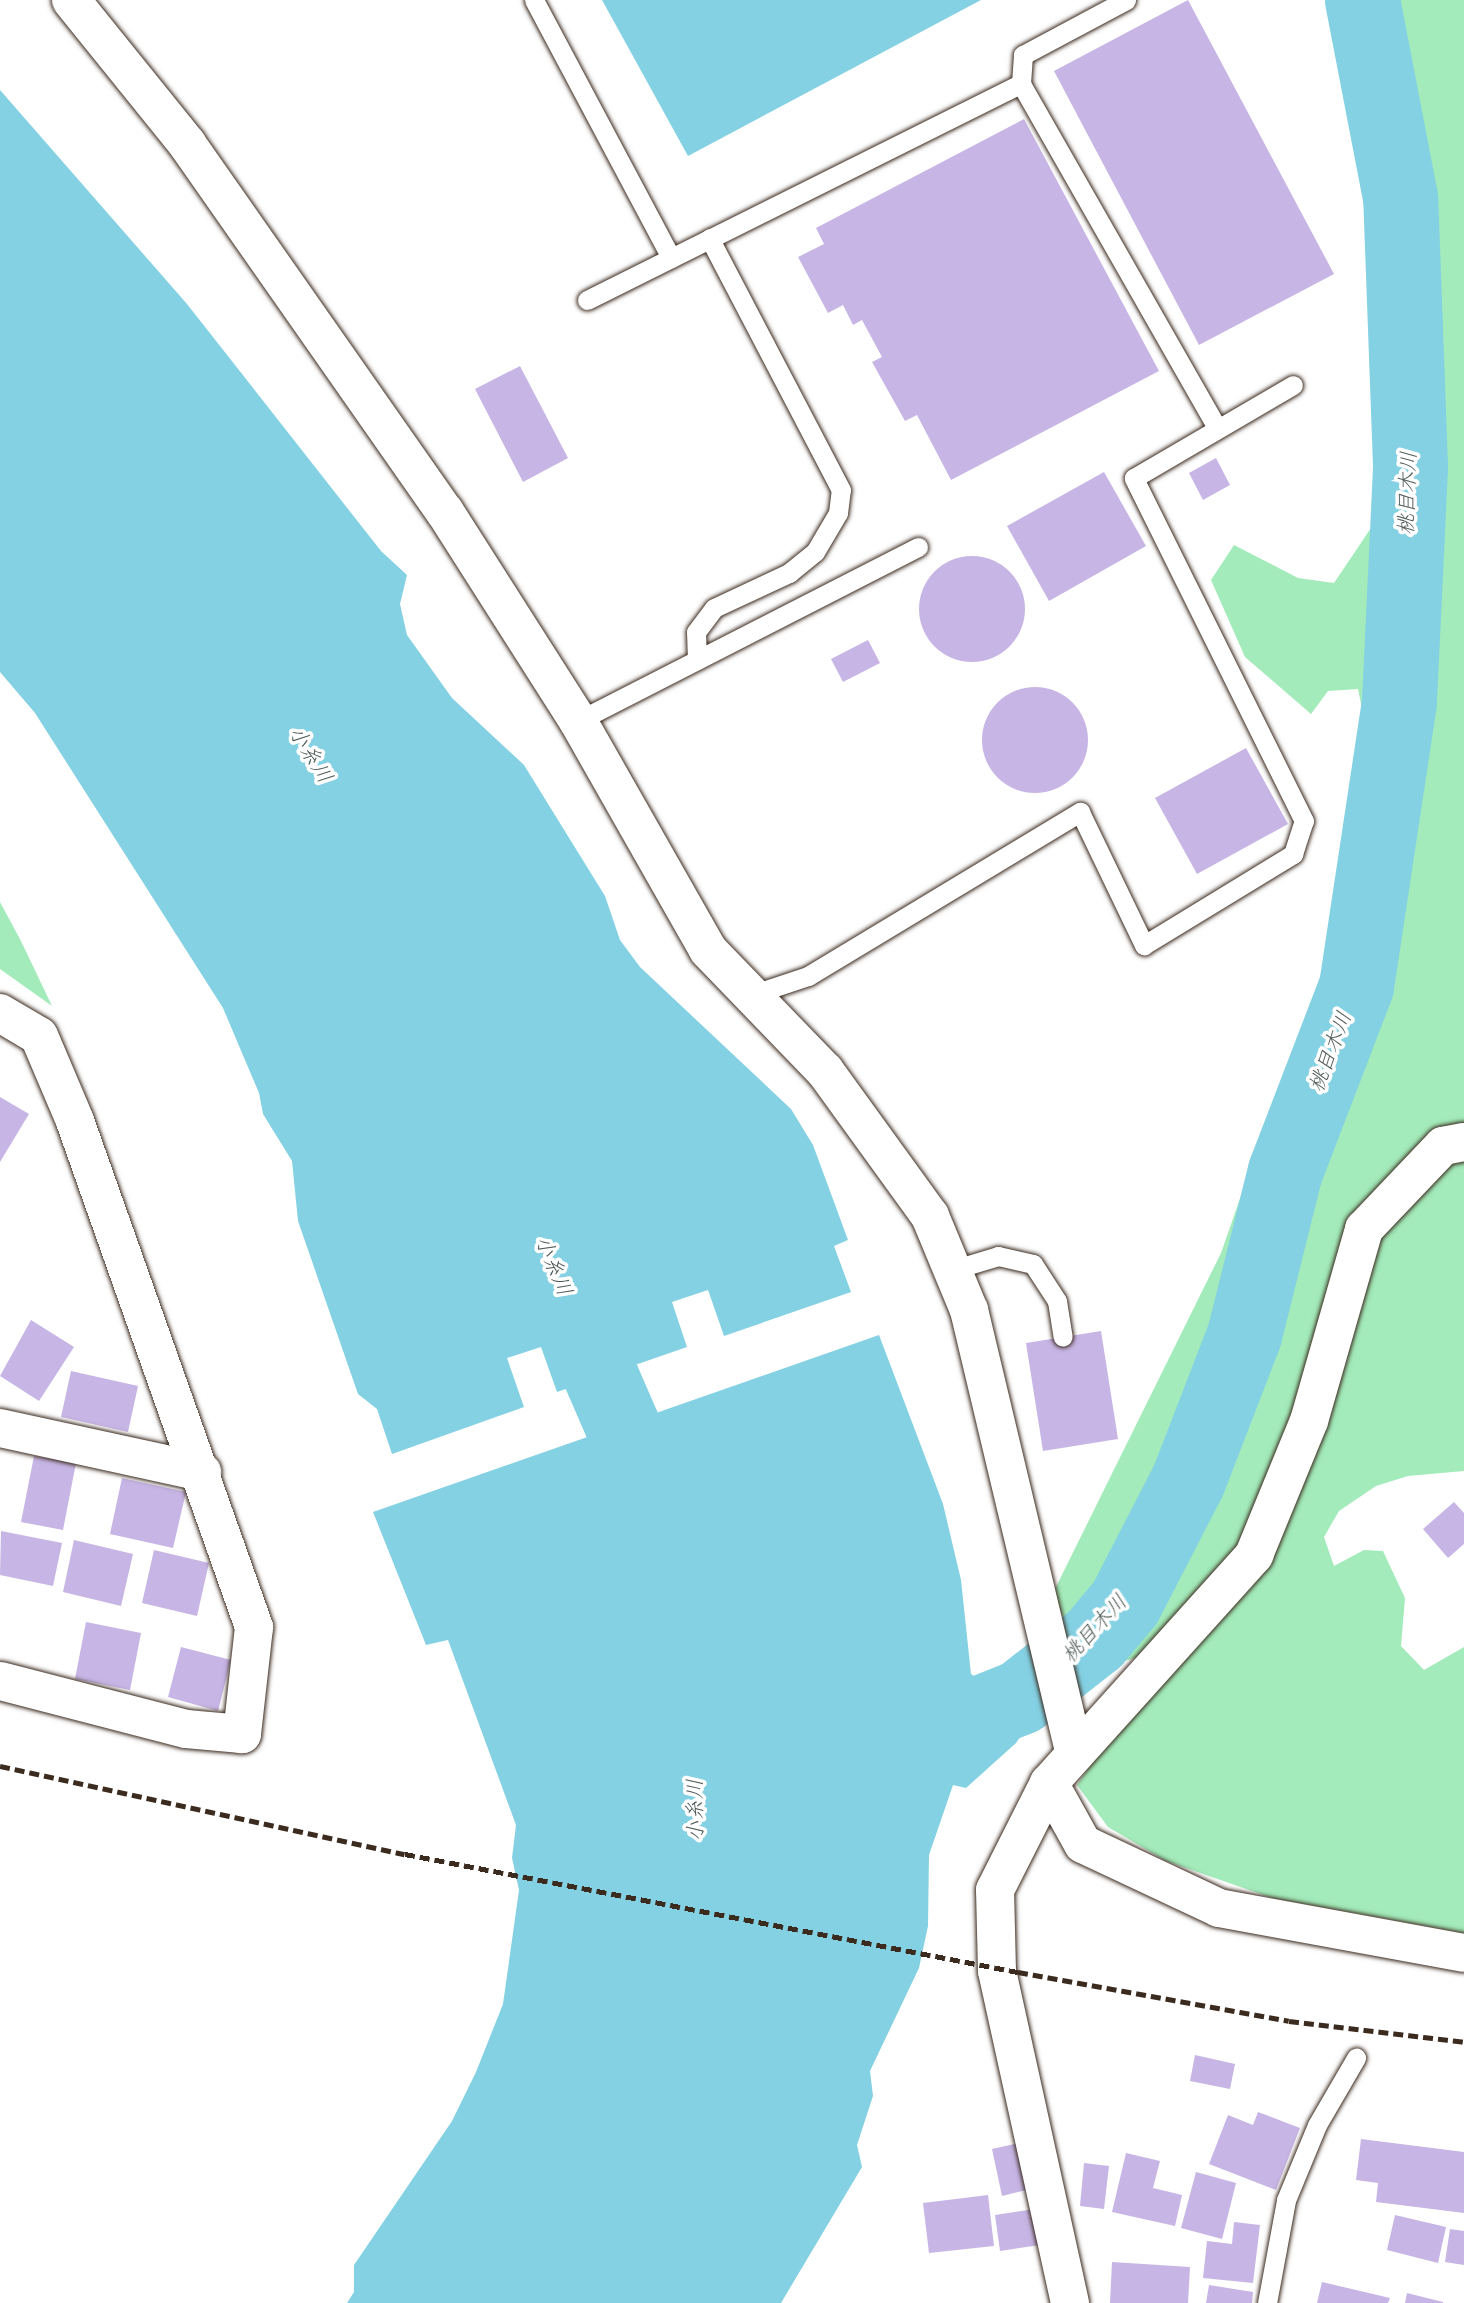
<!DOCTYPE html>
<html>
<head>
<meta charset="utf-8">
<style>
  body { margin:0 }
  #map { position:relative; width:1464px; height:2303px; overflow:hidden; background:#fff; font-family:Pangolin,"Klee One",sans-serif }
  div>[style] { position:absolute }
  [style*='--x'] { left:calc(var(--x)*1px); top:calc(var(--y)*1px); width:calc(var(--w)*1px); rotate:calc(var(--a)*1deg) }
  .green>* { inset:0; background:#a3ebba }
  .water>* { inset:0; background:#84d1e3 }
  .river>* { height:75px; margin:-37.5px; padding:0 37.5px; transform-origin:37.5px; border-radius:37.5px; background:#84d1e3 }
  .building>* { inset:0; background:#c7b5e5 }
  .round { border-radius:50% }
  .roads { filter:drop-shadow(0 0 2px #3b2a1e) drop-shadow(0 0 2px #3b2a1e) }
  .lane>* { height:19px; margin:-9.5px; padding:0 9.5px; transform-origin:9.5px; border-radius:9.5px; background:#fff }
  .street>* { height:38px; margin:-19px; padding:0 19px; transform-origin:19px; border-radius:19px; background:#fff }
  .rail>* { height:5px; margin-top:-2.5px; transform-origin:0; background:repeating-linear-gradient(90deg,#3b2a1e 0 10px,transparent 0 15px) }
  span { translate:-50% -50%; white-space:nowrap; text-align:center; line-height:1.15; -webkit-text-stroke:7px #fff; paint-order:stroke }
  .water-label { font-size:21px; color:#515c59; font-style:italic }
</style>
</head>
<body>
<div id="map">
  <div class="green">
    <div style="clip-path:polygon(1335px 0,1464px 0,1464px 1471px,1408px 1476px,1376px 1486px,1339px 1511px,1324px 1537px,1334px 1566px,1364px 1550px,1383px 1551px,1405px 1598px,1401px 1646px,1424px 1670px,1464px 1647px,1464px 1933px,1272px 1898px,1166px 1861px,1108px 1827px,1077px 1785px,1106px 1743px,1136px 1658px,1095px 1668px,1051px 1597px,1221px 1253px,1274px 1101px,1324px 988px,1346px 903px,1369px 743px,1358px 689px,1328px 691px,1311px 714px,1245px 657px,1211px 580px,1234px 545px,1298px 578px,1334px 583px,1383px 510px,1394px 399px,1422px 359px,1426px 295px,1401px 173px,1367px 131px)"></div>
    <div style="clip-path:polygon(0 902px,21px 941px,52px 1006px,0 969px)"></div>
  </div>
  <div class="water">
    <div style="clip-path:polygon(602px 0,981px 0,688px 156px)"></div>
    <div style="clip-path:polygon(0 90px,187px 304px,381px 551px,407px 575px,400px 604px,407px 635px,452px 698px,524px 765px,605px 896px,620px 940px,640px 967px,791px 1109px,813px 1145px,848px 1240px,834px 1246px,851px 1292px,724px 1336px,708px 1290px,672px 1302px,687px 1347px,557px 1392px,541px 1347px,507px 1358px,524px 1407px,392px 1454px,377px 1409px,358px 1394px,298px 1221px,292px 1161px,263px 1114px,259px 1093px,223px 1008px,35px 713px,0 672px)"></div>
    <div style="clip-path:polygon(879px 1335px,943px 1504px,961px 1580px,971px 1674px,991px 1687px,1031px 1654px,1041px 1705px,1016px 1743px,966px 1788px,953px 1785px,929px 1855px,928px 1926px,919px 1968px,870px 2071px,873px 2096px,857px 2145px,862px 2167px,781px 2303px,347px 2303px,354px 2292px,354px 2265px,452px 2121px,476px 2072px,503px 2004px,519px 1890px,512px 1858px,516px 1825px,448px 1640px,426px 1645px,373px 1512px)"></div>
    <div style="clip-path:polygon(1108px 1621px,1113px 1646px,1070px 1680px,1058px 1630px,1075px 1634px)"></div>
  </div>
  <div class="river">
    <div style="--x:560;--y:1282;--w:156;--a:66.6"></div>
    <div style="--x:622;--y:1425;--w:105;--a:77.3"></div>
    <div style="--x:942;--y:1728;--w:84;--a:-21.7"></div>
    <div style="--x:1020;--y:1697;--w:94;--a:-38.1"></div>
    <div style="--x:1094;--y:1639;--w:48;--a:-50"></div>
    <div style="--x:1125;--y:1602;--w:137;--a:-62.7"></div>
    <div style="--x:1188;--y:1480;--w:155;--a:-68.9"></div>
    <div style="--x:1244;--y:1335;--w:169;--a:-76"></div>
    <div style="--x:1285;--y:1171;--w:198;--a:-69"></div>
    <div style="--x:1356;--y:986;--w:288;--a:-81.4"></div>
    <div style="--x:1399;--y:701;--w:236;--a:-87.3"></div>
    <div style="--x:1410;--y:465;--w:268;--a:-92.1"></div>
    <div style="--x:1400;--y:197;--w:201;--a:-100.9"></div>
  </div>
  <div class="building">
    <div style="clip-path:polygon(1188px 0,1334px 274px,1199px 345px,1054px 71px)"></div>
    <div style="clip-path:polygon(1024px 119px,1159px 371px,951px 480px,917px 415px,905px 421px,872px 362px,882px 357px,862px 320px,853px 325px,843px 305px,828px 313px,798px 257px,824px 244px,816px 228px)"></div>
    <div style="clip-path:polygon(520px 366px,568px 458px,523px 482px,475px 389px)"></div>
    <div style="clip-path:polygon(1216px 458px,1230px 485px,1203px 500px,1189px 473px)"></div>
    <div style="clip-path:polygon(1104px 472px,1146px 546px,1049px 601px,1007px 526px)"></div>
    <div class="round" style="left:919px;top:556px;width:106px;height:106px"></div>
    <div style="clip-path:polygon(868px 640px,880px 663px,843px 682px,831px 659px)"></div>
    <div class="round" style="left:982px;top:687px;width:106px;height:106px"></div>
    <div style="clip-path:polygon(1246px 748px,1288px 824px,1197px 874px,1155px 798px)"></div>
    <div style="clip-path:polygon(0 1097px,29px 1114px,0 1162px)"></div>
    <div style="clip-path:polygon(31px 1320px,74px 1347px,39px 1401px,0 1376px)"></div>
    <div style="clip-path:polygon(1101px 1331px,1118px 1439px,1043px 1451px,1026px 1343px)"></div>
    <div style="clip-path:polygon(71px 1371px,138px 1386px,128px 1432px,61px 1417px)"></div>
    <div style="clip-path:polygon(34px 1456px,76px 1463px,63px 1530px,21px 1522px)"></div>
    <div style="clip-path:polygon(122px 1478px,186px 1492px,173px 1548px,110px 1534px)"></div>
    <div style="clip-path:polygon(1454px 1502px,1464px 1513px,1464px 1544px,1448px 1558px,1423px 1529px)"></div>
    <div style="clip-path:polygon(1px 1531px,62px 1543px,53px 1586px,0 1575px)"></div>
    <div style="clip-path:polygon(74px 1540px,133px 1554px,121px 1606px,63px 1592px)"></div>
    <div style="clip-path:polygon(154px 1550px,209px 1563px,197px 1616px,142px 1603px)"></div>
    <div style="clip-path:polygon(86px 1622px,141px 1633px,130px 1690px,75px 1679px)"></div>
    <div style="clip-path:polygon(181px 1647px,231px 1660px,218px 1711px,168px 1697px)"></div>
    <div style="clip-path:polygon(1195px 2055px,1235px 2064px,1230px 2089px,1190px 2081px)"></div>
    <div style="clip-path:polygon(1258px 2112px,1300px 2128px,1276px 2190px,1209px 2164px,1228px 2115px,1253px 2125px)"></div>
    <div style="clip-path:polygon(1361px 2139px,1464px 2152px,1464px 2213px,1376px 2202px,1378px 2183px,1356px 2180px)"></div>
    <div style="clip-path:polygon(1028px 2141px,1039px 2187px,1002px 2196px,992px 2149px)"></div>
    <div style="clip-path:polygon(1126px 2153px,1160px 2161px,1153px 2188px,1182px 2195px,1175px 2226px,1112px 2212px)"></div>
    <div style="clip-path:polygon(1084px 2163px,1109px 2166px,1104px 2209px,1080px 2206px)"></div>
    <div style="clip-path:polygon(1196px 2172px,1236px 2183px,1222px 2239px,1181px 2228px)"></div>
    <div style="clip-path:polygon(988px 2195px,994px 2246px,929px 2253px,923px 2203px)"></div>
    <div style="clip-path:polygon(1035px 2209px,1040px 2245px,1000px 2251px,995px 2215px)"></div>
    <div style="clip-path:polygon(1395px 2215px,1446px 2227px,1438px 2263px,1387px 2250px)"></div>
    <div style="clip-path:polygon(1234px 2222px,1260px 2225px,1253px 2283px,1203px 2278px,1207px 2241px,1232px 2244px)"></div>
    <div style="clip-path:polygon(1450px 2229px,1464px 2231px,1464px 2265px,1445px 2262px)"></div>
    <div style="clip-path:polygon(1112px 2262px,1190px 2267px,1188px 2303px,1110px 2303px)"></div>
    <div style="clip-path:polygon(1322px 2282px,1390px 2298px,1388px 2303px,1317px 2303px)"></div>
    <div style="clip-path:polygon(1209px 2285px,1253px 2292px,1252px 2303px,1206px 2303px)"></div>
    <div style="clip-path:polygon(1407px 2293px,1443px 2302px,1443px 2303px,1405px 2303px)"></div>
  </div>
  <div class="roads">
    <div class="lane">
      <div style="--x:534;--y:0;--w:292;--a:62"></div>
      <div style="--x:1126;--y:0;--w:117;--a:151.9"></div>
      <div style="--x:1023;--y:55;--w:29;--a:94"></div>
      <div style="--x:1021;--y:84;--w:396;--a:60.3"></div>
      <div style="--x:587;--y:300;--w:485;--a:-26.5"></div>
      <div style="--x:697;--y:660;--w:28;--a:-92"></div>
      <div style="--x:696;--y:632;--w:30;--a:-53"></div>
      <div style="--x:714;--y:608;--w:83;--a:-25"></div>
      <div style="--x:789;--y:573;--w:33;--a:-39"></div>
      <div style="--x:815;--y:552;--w:45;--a:-59.5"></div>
      <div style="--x:838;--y:513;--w:23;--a:-83"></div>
      <div style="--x:841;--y:490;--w:284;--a:-117.6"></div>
      <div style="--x:578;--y:721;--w:382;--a:-27.1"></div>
      <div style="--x:751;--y:995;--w:60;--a:-18.4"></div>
      <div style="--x:808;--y:976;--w:318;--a:-31.1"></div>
      <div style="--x:1080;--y:812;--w:148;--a:64.3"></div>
      <div style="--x:1144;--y:945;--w:175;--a:-31.4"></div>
      <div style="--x:1293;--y:854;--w:35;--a:-72"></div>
      <div style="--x:1304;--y:821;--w:383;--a:-116.4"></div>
      <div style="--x:1134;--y:478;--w:184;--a:-30.3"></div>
      <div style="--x:952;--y:1270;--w:48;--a:-16.9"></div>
      <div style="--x:998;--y:1256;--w:36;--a:13"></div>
      <div style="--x:1033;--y:1264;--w:44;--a:57"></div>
      <div style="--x:1057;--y:1301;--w:36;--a:81"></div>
      <div style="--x:1267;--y:2303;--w:105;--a:-79.5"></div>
      <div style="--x:1286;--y:2200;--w:81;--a:-67.5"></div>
      <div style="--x:1317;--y:2125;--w:78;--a:-59.8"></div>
    </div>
    <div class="street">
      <div style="--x:71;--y:0;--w:185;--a:51.1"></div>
      <div style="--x:187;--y:144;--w:449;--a:55"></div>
      <div style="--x:445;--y:512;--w:248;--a:57.5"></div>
      <div style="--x:578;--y:721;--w:263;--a:60.4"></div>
      <div style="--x:708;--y:950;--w:168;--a:46"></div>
      <div style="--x:825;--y:1071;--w:179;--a:54.1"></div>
      <div style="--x:930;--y:1216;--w:102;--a:67.5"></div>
      <div style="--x:969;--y:1310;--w:456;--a:76.6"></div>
      <div style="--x:0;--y:1013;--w:45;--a:30.5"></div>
      <div style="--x:39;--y:1036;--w:92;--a:67"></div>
      <div style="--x:75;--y:1121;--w:537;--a:70.52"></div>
      <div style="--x:254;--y:1627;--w:108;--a:96.4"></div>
      <div style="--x:242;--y:1734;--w:56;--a:-174.9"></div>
      <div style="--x:186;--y:1729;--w:192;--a:-165.5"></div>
      <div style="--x:0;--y:1428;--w:207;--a:12.3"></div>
      <div style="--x:1049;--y:1783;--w:70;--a:60.9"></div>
      <div style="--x:1083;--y:1844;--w:150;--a:25.2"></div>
      <div style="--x:1219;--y:1908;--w:249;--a:10.4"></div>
      <div style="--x:1070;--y:2303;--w:340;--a:-102.4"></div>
      <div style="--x:997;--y:1971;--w:81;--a:-91.4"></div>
      <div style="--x:995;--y:1890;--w:120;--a:-63.2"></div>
      <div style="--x:1049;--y:1783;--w:307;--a:-48"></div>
      <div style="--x:1254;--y:1555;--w:145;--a:-67.7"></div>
      <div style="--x:1309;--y:1421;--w:200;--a:-74"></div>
      <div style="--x:1364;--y:1229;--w:115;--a:-46.4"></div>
      <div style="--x:1443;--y:1146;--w:21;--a:-11"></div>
    </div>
  </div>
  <div class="rail">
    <div style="--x:0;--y:1766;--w:414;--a:12.3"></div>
    <div style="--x:405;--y:1854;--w:624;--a:10.9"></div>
    <div style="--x:1018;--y:1972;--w:275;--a:10.2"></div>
    <div style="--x:1289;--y:2021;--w:176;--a:6.8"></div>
  </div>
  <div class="water-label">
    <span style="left:1408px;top:493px;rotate:-88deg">桃目木川</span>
    <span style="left:310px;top:755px;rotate:58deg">小糸川</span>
    <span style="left:1331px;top:1052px;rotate:-69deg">桃目木川</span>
    <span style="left:553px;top:1266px;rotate:67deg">小糸川</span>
    <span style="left:1095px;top:1629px;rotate:-47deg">桃目木川</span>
    <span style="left:696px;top:1810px;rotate:-91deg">小糸川</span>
  </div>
</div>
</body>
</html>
